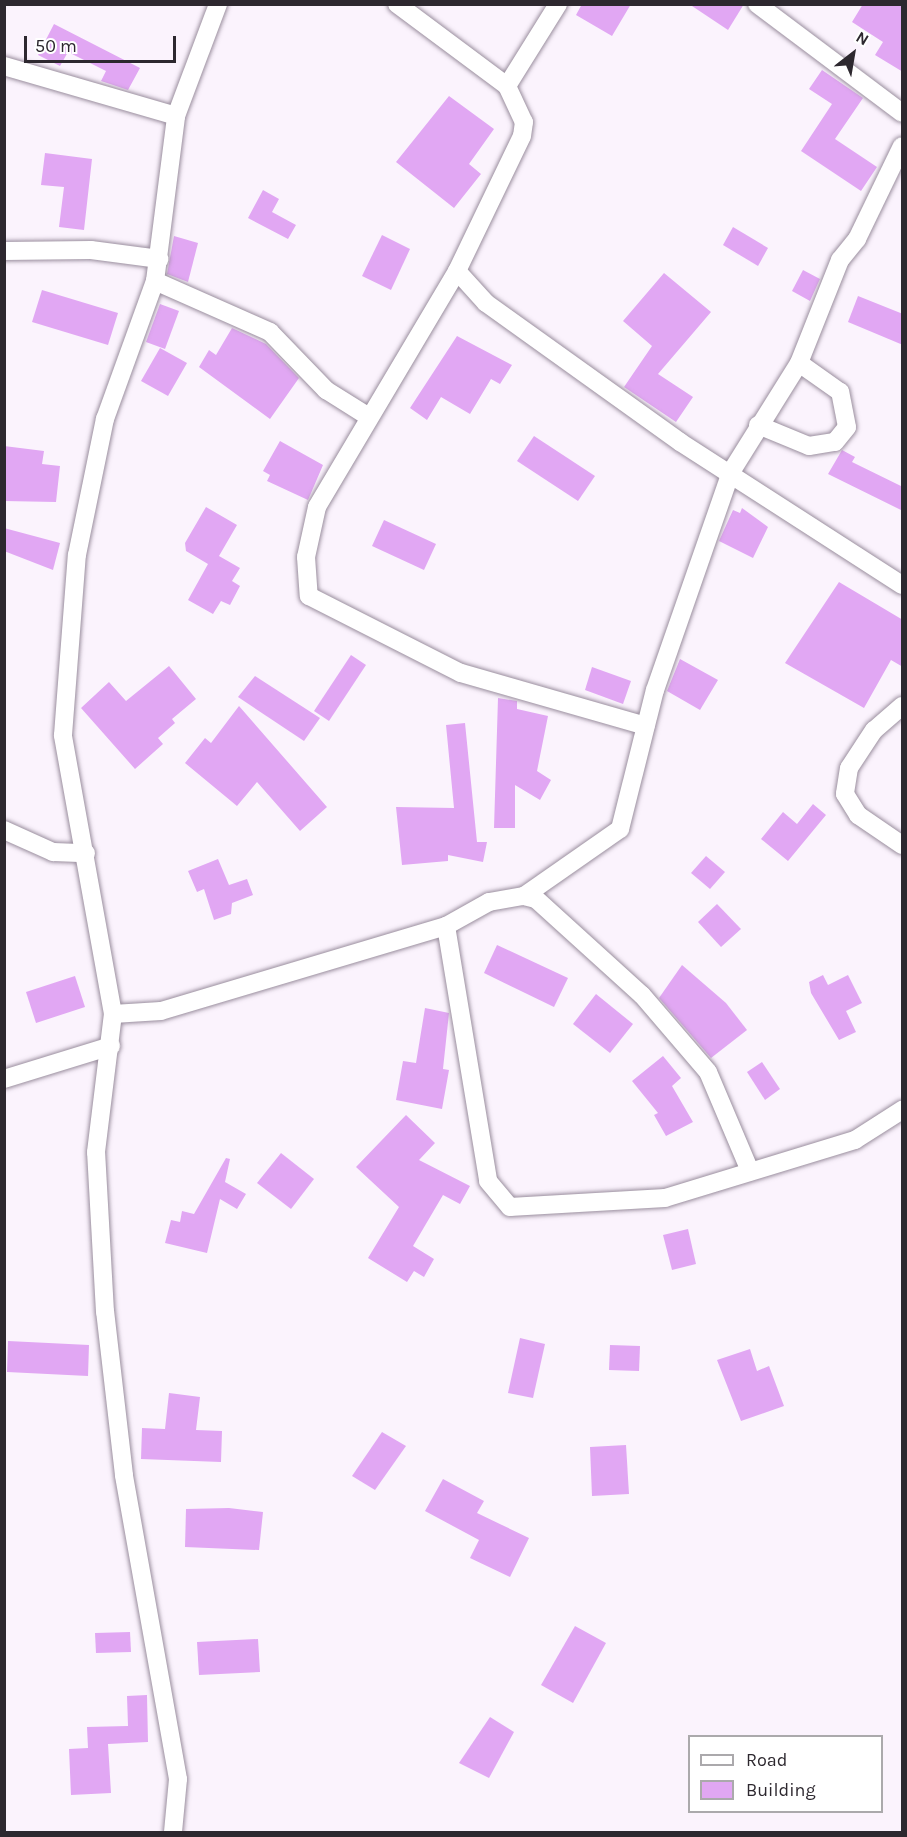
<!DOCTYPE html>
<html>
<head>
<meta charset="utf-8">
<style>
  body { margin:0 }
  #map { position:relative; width:907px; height:1837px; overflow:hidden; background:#fbf3fd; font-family:Karla,sans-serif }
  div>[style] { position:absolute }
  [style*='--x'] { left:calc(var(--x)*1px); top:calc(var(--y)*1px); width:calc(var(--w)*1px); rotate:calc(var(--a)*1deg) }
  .building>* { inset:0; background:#e1a7f3 }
  .roads { filter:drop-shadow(0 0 2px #9a8e9e) drop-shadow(0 0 2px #9a8e9e) }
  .minor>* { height:18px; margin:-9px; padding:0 9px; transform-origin:9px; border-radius:9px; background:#fff }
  span { translate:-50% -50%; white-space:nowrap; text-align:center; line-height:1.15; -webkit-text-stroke:4.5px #fff; paint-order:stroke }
  .frame { position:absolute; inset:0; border:6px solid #2d282f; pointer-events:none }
  .legend { position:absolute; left:688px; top:1735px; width:195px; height:78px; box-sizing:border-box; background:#fff; border:2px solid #aba9ac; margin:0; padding:8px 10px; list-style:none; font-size:18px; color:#2d282f }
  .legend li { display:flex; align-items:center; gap:12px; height:30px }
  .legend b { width:30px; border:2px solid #aba9ac }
  .north { position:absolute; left:823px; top:24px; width:60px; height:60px; -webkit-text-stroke:4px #fff; paint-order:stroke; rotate:31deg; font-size:16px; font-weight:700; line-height:24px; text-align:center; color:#2d282f }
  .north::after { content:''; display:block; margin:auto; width:21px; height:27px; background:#2d282f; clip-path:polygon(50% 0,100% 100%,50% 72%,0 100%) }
  .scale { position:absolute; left:24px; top:36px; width:152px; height:27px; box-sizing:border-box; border:3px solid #2d282f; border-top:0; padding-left:8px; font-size:18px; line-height:21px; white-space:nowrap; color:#2d282f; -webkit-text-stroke:4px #fff; paint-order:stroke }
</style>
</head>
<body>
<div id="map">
  <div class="building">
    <div style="clip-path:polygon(582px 4px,631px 4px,612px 36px,576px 15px)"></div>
    <div style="clip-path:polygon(689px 4px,744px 4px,728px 30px)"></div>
    <div style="clip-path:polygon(863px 4px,903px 4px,903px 72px,875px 55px,883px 42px,852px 22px)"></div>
    <div style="clip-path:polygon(54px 24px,140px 68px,128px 90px,101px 81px,106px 71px,68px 52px,60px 66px,38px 55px)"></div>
    <div style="clip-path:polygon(822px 70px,863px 98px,835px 139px,877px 167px,861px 191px,801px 151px,832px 104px,809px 89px)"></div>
    <div style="clip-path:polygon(449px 96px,494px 129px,469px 164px,481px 174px,454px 208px,396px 162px)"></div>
    <div style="clip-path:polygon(45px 153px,92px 159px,84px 230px,59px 227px,64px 187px,41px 185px)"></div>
    <div style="clip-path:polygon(263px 190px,279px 199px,272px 212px,296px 225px,288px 239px,248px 218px)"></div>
    <div style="clip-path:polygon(733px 227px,768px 248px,758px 266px,723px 245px)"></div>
    <div style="clip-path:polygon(382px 235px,410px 249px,391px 290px,362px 276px)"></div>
    <div style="clip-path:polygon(174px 236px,198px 243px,188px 282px,167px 274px)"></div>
    <div style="clip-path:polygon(803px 270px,820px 279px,810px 301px,792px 291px)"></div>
    <div style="clip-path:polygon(664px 273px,711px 312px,658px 374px,693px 397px,676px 422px,624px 387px,652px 346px,623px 321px)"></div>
    <div style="clip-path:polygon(42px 290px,118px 313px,108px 345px,32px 322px)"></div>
    <div style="clip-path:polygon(858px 296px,903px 314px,903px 345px,848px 322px)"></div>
    <div style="clip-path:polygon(160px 304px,179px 311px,165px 349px,146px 342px)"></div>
    <div style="clip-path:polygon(232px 328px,266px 344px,299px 378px,270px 419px,199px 367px,209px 350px,216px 355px)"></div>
    <div style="clip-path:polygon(457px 336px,512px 365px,500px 384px,491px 379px,470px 414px,441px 397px,427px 420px,410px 408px)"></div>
    <div style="clip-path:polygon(160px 348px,187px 363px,168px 396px,141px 381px)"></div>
    <div style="clip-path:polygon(534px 436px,595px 476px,578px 501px,517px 461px)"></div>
    <div style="clip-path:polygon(280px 441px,323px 465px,308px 500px,267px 481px,270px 475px,263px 471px)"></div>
    <div style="clip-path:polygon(4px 446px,44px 451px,42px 464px,60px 466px,56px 502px,4px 501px)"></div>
    <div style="clip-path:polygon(842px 450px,855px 457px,852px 462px,903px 487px,903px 511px,828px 474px)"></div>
    <div style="clip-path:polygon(206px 507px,237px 525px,219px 556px,240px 568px,232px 581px,240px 586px,230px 605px,221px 601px,213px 614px,188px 600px,208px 564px,186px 551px,185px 543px)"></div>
    <div style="clip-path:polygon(742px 508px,768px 527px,753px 558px,719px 541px,733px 510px,740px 513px)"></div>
    <div style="clip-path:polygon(384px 520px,436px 544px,424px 570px,372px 546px)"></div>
    <div style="clip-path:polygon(4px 528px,60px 543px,53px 570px,4px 551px)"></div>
    <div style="clip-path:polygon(839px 582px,903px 620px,903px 667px,891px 660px,864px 708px,785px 663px)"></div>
    <div style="clip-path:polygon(351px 655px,366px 665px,329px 721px,314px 711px)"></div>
    <div style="clip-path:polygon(680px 659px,718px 680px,700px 710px,667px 691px)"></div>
    <div style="clip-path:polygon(169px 666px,196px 699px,172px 719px,175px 723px,158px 738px,163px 744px,135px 769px,81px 708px,109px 682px,126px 701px)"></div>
    <div style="clip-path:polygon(592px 667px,631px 681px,623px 704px,585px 690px)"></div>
    <div style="clip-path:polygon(255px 676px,320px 718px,304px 741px,238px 697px)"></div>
    <div style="clip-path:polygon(498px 698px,517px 701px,517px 709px,548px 716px,537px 771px,551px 780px,540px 800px,515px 785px,515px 828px,494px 828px)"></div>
    <div style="clip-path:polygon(239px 706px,327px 807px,300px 831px,257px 782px,237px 806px,185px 763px,205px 738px,211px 743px)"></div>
    <div style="clip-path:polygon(465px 723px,477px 842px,487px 842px,483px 862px,448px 855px,448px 861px,402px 865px,396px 807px,454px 808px,446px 725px)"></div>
    <div style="clip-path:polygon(813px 804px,826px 815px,788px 861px,761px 839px,783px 812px,797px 824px)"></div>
    <div style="clip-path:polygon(706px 856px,725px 872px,710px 889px,691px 873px)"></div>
    <div style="clip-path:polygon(218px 859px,229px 885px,247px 879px,253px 895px,232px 903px,231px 914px,214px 920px,204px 889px,197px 892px,188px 871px)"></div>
    <div style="clip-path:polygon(717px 904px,741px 929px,721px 947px,698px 922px)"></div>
    <div style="clip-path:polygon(497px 945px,568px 978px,554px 1007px,484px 973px)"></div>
    <div style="clip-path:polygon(682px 965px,726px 1003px,747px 1030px,711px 1058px,659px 998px)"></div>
    <div style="clip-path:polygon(823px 975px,828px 985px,848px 975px,862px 1003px,846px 1011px,856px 1032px,839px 1040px,811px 993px,809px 982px)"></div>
    <div style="clip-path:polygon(75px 976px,85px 1007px,36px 1023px,26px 992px)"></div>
    <div style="clip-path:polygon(596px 994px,633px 1024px,610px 1053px,573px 1024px)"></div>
    <div style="clip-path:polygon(425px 1008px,449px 1013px,443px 1069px,449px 1070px,442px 1109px,396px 1100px,403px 1061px,416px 1063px)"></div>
    <div style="clip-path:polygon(663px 1056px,681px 1078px,672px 1086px,693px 1122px,666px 1136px,654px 1115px,658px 1113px,632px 1081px)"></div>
    <div style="clip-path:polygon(762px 1062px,780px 1089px,765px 1100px,747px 1072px)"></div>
    <div style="clip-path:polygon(406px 1115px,435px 1143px,419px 1160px,470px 1186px,460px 1204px,443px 1195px,413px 1246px,434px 1259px,424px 1277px,414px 1271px,407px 1282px,368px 1258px,399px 1207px,356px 1167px)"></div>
    <div style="clip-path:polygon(281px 1153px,314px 1179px,291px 1209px,257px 1183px)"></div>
    <div style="clip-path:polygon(226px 1158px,230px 1159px,225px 1182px,246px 1194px,237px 1209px,220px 1199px,207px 1253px,165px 1243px,171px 1220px,180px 1222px,182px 1211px,194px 1214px)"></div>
    <div style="clip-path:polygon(688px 1229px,696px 1264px,672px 1270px,663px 1235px)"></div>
    <div style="clip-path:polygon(520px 1338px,545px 1344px,533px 1398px,508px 1393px)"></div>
    <div style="clip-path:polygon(8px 1341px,89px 1345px,88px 1376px,7px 1372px)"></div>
    <div style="clip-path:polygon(610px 1345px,640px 1346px,639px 1371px,609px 1370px)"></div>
    <div style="clip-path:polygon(750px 1349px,757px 1371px,769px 1366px,784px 1406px,741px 1421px,717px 1360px)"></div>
    <div style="clip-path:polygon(169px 1393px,200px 1397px,196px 1430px,222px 1431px,221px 1462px,141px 1459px,142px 1428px,165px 1429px)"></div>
    <div style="clip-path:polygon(382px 1432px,406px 1446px,375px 1490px,352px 1476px)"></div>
    <div style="clip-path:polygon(626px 1445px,629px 1494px,592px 1496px,590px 1447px)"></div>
    <div style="clip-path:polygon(443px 1479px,484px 1501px,477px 1513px,529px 1538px,510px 1577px,470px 1558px,479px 1540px,425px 1511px)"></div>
    <div style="clip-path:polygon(229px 1508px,263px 1512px,259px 1550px,185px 1547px,186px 1509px)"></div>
    <div style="clip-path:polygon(575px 1626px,606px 1643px,573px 1703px,541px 1685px)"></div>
    <div style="clip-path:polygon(130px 1632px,131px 1652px,96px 1653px,95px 1633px)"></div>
    <div style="clip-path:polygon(258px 1639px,260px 1672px,199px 1675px,197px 1642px)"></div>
    <div style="clip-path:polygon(147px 1695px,148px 1742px,108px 1744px,111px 1793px,71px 1795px,69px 1749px,88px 1748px,87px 1727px,128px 1726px,127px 1696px)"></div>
    <div style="clip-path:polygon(490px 1717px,514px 1732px,489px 1778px,459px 1763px)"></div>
  </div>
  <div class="roads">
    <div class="minor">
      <div style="--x:397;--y:4;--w:137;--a:36.7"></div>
      <div style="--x:507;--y:86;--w:40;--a:65"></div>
      <div style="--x:524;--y:122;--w:14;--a:98"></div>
      <div style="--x:522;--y:136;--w:150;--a:115.7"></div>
      <div style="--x:457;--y:271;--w:274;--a:120.7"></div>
      <div style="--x:317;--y:507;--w:51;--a:102.4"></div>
      <div style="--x:306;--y:557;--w:39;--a:86"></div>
      <div style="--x:309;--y:596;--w:170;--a:26.9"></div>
      <div style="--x:461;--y:673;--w:192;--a:16"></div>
      <div style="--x:757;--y:4;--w:181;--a:36.9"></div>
      <div style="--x:4;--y:66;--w:179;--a:16.2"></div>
      <div style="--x:507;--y:86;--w:97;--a:-58.1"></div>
      <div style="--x:4;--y:251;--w:87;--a:-0.7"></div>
      <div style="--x:91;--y:250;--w:69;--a:7.5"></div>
      <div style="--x:457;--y:271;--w:43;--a:47.8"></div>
      <div style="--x:486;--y:303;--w:239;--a:35.6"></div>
      <div style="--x:680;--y:442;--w:264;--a:32.8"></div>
      <div style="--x:155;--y:281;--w:126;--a:23.9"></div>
      <div style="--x:270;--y:332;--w:81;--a:46"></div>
      <div style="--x:326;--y:390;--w:51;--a:32.1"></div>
      <div style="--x:758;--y:425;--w:55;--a:22.4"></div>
      <div style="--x:809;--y:446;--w:26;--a:-9"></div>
      <div style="--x:835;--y:442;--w:19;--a:-51"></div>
      <div style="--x:847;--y:427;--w:36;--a:-101"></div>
      <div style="--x:840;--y:392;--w:50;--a:-144.7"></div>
      <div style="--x:902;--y:706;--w:37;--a:139"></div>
      <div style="--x:874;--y:730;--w:45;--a:123.3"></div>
      <div style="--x:849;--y:768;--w:26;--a:99"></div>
      <div style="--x:845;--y:794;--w:25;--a:58"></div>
      <div style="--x:858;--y:815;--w:53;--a:34.3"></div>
      <div style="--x:4;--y:830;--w:54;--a:24.2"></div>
      <div style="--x:53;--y:852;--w:33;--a:2"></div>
      <div style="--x:524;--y:896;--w:117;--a:-34.9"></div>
      <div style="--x:620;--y:829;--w:143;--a:-75.9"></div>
      <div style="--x:655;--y:690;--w:231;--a:-70.8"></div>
      <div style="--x:731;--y:472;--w:128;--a:-58"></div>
      <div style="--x:799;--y:363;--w:111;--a:-68.3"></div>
      <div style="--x:840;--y:260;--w:27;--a:-51"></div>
      <div style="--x:857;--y:239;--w:103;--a:-64.2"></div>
      <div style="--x:446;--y:926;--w:258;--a:80.6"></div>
      <div style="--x:488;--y:1181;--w:34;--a:50"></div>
      <div style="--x:510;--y:1207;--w:155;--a:-3.3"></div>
      <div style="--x:665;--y:1198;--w:199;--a:-17"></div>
      <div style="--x:855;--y:1140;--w:56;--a:-32.6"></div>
      <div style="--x:113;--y:1014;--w:48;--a:-3.6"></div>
      <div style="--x:161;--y:1011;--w:297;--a:-16.6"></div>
      <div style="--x:446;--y:926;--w:49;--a:-29.2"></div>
      <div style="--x:489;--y:902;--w:36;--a:-10"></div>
      <div style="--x:524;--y:896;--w:12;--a:14"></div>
      <div style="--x:536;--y:899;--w:143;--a:42.2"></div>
      <div style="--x:642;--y:995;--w:101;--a:49.4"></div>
      <div style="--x:708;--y:1072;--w:108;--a:67"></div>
      <div style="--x:4;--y:1079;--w:112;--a:-17.1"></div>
      <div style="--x:173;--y:1832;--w:53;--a:-84.6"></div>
      <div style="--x:178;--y:1779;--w:309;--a:-100.1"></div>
      <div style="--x:124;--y:1475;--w:164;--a:-96.6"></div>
      <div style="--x:105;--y:1312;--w:160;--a:-93.2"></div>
      <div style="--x:96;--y:1152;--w:139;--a:-83"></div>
      <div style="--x:113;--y:1014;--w:283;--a:-100.2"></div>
      <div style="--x:63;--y:735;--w:181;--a:-85.6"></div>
      <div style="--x:77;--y:555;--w:139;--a:-78.4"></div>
      <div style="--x:105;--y:419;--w:147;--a:-70.1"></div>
      <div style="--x:155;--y:281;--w:166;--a:-82.7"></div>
      <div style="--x:176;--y:116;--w:120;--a:-69.4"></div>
    </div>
  </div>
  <div class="frame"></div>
  <ul class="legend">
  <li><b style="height:8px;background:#fff"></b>Road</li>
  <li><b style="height:16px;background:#e1a7f3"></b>Building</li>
  </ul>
  <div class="north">N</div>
  <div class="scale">50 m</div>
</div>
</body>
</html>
